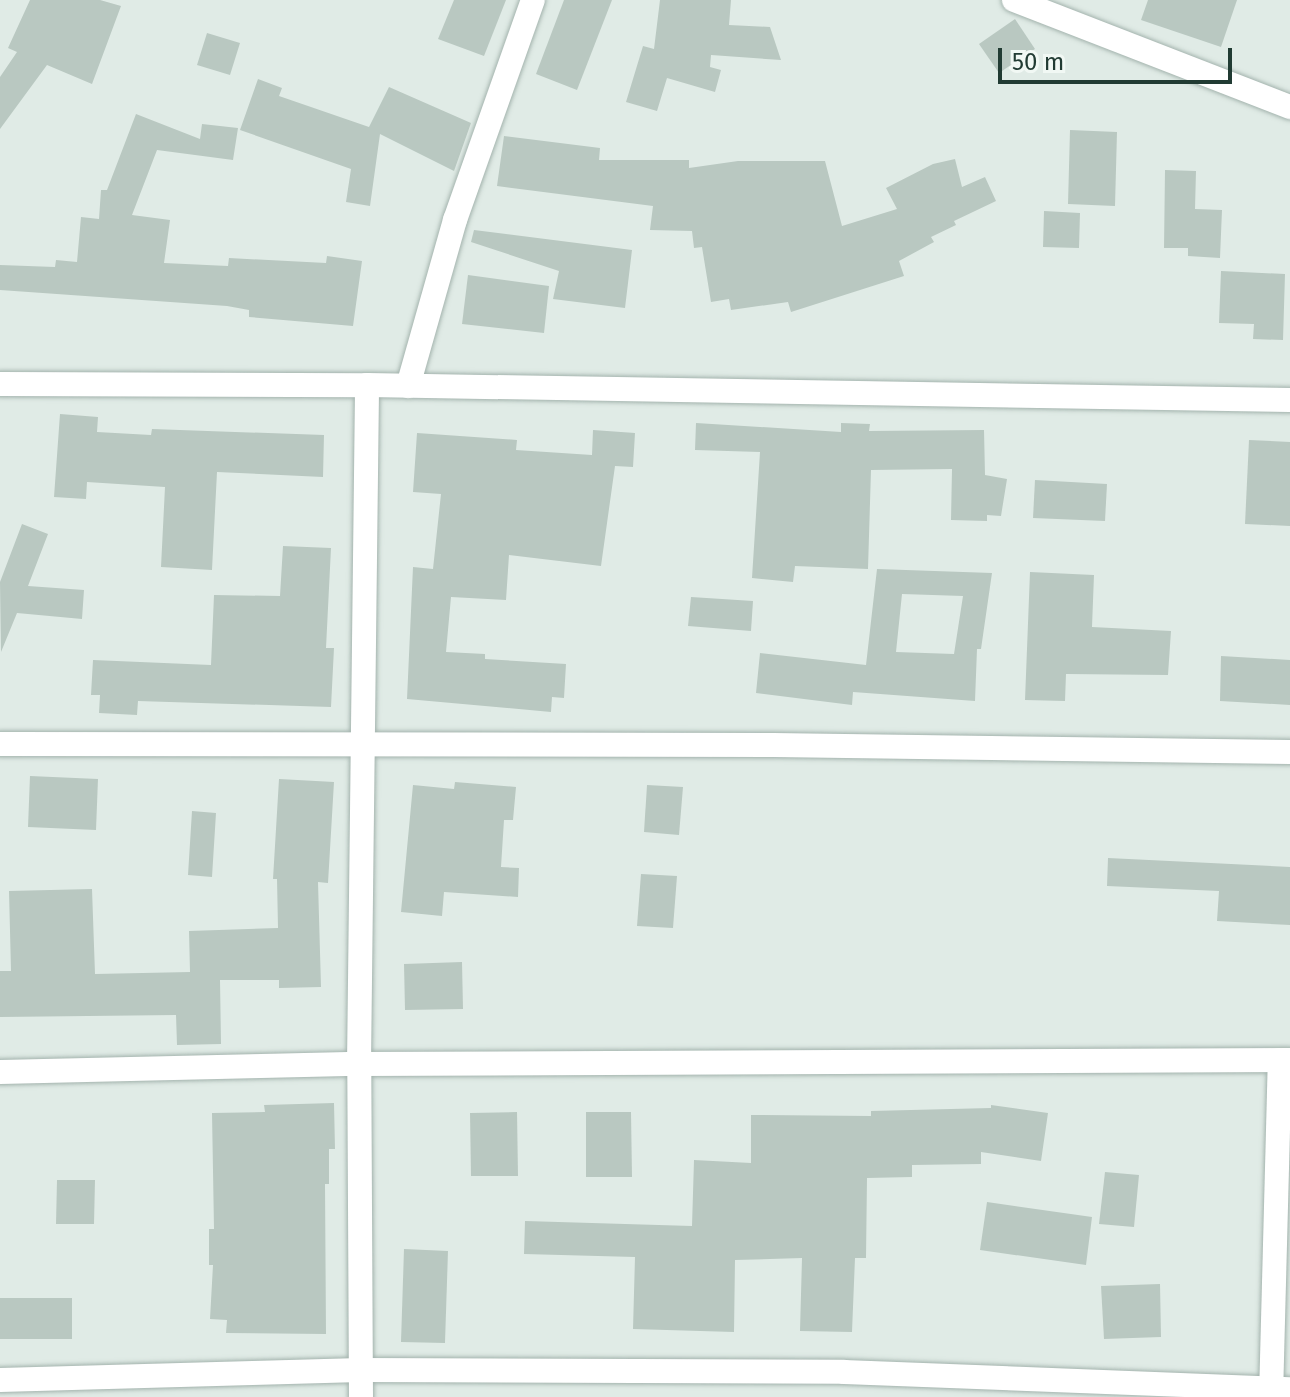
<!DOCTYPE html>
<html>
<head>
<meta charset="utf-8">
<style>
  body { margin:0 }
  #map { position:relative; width:1290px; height:1397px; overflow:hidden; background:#e0ebe6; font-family:"Fira Sans",sans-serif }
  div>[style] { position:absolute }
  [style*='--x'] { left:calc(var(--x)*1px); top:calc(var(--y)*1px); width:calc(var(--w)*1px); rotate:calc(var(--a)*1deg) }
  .building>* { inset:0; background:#b9c8c1 }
  .roads { filter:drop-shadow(0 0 2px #a3b3ad) drop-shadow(0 0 2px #a3b3ad) }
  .street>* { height:24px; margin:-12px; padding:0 12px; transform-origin:12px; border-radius:12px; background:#fff }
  span { translate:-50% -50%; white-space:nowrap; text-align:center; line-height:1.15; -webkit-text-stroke:6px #f1f8f4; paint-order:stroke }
  .scale { position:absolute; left:998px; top:48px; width:234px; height:36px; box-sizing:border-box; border:4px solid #213b33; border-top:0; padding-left:10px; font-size:24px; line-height:28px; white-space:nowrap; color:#213b33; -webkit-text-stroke:6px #f1f8f4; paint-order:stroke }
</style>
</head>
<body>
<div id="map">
  <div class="building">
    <div style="clip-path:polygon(30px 0,100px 0,121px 6px,92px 84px,47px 65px,0 129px,0 77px,17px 52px,8px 48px)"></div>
    <div style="clip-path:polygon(454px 0,506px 0,484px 56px,438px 39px)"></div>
    <div style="clip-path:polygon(564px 0,612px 0,577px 90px,536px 74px)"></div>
    <div style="clip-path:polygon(660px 0,731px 0,729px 25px,770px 27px,781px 60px,711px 55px,710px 67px,721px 70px,715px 92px,667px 78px,657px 111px,626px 102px,643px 46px,654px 49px)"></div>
    <div style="clip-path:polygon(1148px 0,1237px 0,1221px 47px,1141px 20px)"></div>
    <div style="clip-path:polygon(1015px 19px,1035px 49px,999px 73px,979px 44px)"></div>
    <div style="clip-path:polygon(207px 33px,240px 43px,230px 75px,197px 65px)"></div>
    <div style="clip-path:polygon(258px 79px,282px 88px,279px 96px,369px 127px,389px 87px,471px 123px,454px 171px,380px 134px,370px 206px,346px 202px,351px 169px,240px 130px)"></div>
    <div style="clip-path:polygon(136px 114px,200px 139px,202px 124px,238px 128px,233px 160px,157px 150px,132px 215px,170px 220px,164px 263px,228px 266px,229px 258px,326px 263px,327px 256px,362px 261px,353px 326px,249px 317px,249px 310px,227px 306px,0 290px,0 265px,55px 267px,56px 260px,77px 262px,81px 217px,99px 219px,101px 190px,107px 190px)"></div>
    <div style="clip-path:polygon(1070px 130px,1117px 132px,1115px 206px,1068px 204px)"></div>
    <div style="clip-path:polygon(504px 136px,600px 148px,599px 160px,689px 160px,689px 168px,738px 161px,825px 161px,842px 226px,897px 209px,886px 188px,933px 164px,955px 159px,962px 187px,985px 177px,996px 201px,954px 221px,956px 225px,931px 237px,934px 242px,899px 261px,904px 276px,791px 312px,788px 302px,731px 310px,729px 299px,711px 302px,702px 247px,694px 248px,692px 231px,650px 230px,653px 206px,497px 186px)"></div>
    <div style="clip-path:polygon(1165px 170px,1196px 171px,1195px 209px,1222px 210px,1220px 258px,1188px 256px,1188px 248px,1164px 248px)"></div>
    <div style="clip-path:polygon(1044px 211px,1080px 213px,1079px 248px,1043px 247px)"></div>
    <div style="clip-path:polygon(474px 230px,632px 250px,625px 308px,553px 299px,559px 271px,471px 242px)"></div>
    <div style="clip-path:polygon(1221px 271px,1285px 274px,1283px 340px,1253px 339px,1254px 324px,1219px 323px)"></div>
    <div style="clip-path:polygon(468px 275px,549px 286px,544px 333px,462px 324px)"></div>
    <div style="clip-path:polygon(60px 414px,98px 417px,97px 432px,151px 435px,152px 429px,324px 435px,323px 477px,217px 472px,212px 570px,161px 567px,165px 487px,87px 482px,86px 499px,54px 497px)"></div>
    <div style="clip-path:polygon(696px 423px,841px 432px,841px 423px,870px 424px,869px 431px,984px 430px,985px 475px,1007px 479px,1001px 516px,987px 515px,987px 521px,951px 520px,952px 469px,871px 470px,868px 569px,795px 566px,793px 582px,752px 578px,760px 452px,695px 450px)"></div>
    <div style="clip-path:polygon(593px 430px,635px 433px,633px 467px,615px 466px,601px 566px,509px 555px,506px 600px,451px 597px,446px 652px,485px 654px,485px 659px,566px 664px,564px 698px,552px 697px,551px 712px,407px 699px,413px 567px,433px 569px,441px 494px,413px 492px,417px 433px,517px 440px,516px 450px,592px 455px)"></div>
    <div style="clip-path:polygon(1249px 440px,1290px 442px,1290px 526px,1245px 524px)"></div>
    <div style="clip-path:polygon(1035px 480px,1107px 484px,1105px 521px,1033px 518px)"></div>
    <div style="clip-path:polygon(22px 524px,48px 534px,28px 586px,84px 590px,82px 619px,17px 613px,1px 652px,0 582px)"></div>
    <div style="clip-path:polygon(283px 546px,331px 548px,326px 648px,334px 648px,331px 707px,138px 701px,137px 715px,99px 713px,100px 695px,91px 695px,93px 660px,211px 665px,214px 595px,280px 596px)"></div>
    <div style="clip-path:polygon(evenodd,877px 569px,992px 573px,981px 649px,977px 649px,975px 701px,853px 692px,852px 705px,756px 693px,760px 653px,866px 665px,877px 569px,902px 594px,963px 596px,954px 654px,896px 652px,902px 594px)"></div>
    <div style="clip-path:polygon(1030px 572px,1094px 575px,1092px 627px,1171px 631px,1168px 675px,1066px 674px,1065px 701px,1025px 700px)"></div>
    <div style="clip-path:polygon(691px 597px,753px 601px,751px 631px,688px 626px)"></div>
    <div style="clip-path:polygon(1221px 656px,1290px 660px,1290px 705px,1220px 701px)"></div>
    <div style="clip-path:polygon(30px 776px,98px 779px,96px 830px,28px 827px)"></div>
    <div style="clip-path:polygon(279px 779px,334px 782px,328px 883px,318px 882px,321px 987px,279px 988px,279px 980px,220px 980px,221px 1044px,177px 1045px,176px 1015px,0 1017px,0 971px,11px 971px,9px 891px,92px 889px,95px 974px,190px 972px,189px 931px,278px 928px,277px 879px,273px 879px)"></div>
    <div style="clip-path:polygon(455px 782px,516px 787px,513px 820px,504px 820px,501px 867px,519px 868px,518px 897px,444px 892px,442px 916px,401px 912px,413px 785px,454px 789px)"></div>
    <div style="clip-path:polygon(647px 785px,683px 787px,679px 835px,644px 832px)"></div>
    <div style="clip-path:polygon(192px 811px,216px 813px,212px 877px,188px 875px)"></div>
    <div style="clip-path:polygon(1108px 858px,1290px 867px,1290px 925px,1217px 921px,1219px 891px,1107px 886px)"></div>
    <div style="clip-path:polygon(641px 874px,677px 876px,673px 928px,637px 926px)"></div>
    <div style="clip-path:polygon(462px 962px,463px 1009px,405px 1010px,404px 964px)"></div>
    <div style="clip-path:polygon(334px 1103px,335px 1149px,329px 1149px,329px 1184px,325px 1184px,326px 1334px,226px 1333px,227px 1320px,210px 1319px,213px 1265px,209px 1265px,209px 1229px,214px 1229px,212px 1113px,265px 1112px,264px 1105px)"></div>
    <div style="clip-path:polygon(991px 1105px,1048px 1113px,1041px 1161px,981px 1152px,981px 1164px,912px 1165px,912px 1177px,867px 1178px,866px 1258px,855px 1258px,852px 1332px,800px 1331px,802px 1258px,735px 1260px,734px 1332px,633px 1329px,635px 1257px,524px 1254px,525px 1221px,692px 1226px,694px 1160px,751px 1163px,751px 1115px,871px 1116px,871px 1111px,991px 1108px)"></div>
    <div style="clip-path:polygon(517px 1112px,518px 1176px,471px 1176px,470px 1113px)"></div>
    <div style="clip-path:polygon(586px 1112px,631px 1112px,632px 1177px,586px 1177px)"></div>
    <div style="clip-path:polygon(1105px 1172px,1139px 1175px,1134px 1227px,1099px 1224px)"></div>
    <div style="clip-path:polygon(57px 1180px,95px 1180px,94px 1224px,56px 1224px)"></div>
    <div style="clip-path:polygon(987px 1202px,1092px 1217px,1086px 1265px,980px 1250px)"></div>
    <div style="clip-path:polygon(404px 1249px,448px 1251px,445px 1343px,401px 1342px)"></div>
    <div style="clip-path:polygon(1160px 1284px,1161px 1337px,1104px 1339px,1101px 1286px)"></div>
    <div style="clip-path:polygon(0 1298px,72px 1298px,72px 1339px,0 1339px)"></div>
  </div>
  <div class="roads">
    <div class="street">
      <div style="--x:1014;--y:0;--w:296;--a:21.2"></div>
      <div style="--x:0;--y:384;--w:367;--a:0.2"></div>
      <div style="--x:367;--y:385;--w:923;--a:0.93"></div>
      <div style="--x:408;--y:386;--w:173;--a:-74.2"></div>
      <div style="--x:455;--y:220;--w:233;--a:-70.5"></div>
      <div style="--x:0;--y:744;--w:773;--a:0.07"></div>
      <div style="--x:773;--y:745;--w:517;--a:0.78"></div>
      <div style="--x:0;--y:1072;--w:359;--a:-1.3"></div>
      <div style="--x:359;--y:1064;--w:931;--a:-0.25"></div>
      <div style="--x:0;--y:1380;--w:361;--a:-1.6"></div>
      <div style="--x:361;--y:1370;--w:483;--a:0.2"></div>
      <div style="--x:844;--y:1372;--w:446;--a:2.2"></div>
      <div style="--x:361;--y:1397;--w:333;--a:-90.3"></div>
      <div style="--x:359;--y:1064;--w:679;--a:-89.32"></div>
      <div style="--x:1271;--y:1397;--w:337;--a:-88.5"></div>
    </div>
  </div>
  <div class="scale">50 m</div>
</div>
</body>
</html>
